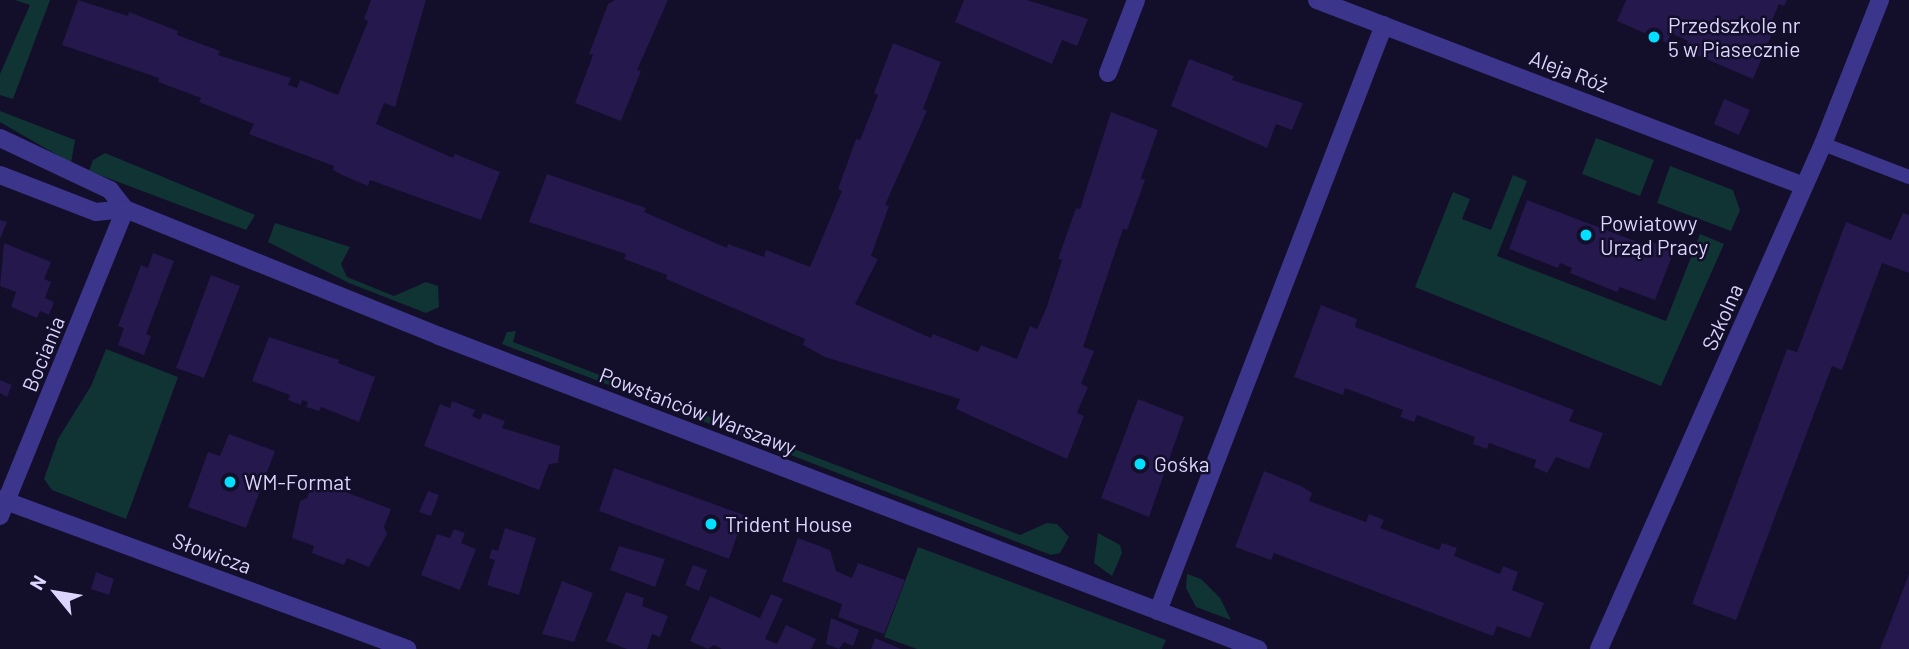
<!DOCTYPE html>
<html>
<head>
<meta charset="utf-8">
<style>
  body { margin:0 }
  #map { position:relative; width:1909px; height:649px; overflow:hidden; background:#130e29; font-family:Barlow,sans-serif }
  div>[style] { position:absolute }
  [style*='--x'] { left:calc(var(--x)*1px); top:calc(var(--y)*1px); width:calc(var(--w)*1px); rotate:calc(var(--a)*1deg) }
  .green>* { inset:0; background:#103434 }
  .building>* { inset:0; background:#24184c }
  .service>* { height:14px; margin:-7px; padding:0 7px; transform-origin:7px; border-radius:7px; background:#3b358c }
  .minor>* { height:18px; margin:-9px; padding:0 9px; transform-origin:9px; border-radius:9px; background:#3b358c }
  .dots>* { width:19px; height:19px; translate:-50% -50%; box-sizing:border-box; border:4px solid #130e29; border-radius:50% }
  span { translate:-50% -50%; white-space:nowrap; text-align:center; line-height:1.15; -webkit-text-stroke:5px #130e29; paint-order:stroke }
  .poi-label { font-size:21px; color:#dcd6ff }
  .left { translate:0 -50%; text-align:left }
  .street-label { font-size:21px; color:#dcd6ff }
  .north { position:absolute; left:21px; top:558px; width:70px; height:70px; -webkit-text-stroke:5px #130e29; paint-order:stroke; rotate:300deg; font-size:19px; font-weight:700; line-height:28px; text-align:center; color:#dcd6ff }
  .north::after { content:''; display:block; margin:auto; width:24px; height:32px; background:#dcd6ff; clip-path:polygon(50% 0,100% 100%,50% 72%,0 100%) }
</style>
</head>
<body>
<div id="map">
  <div class="green">
    <div style="clip-path:polygon(15px 0,50px 0,13px 99px,0 95px,0 74px,30px 5px)"></div>
    <div style="clip-path:polygon(0 111px,75px 140px,71px 163px,0 122px)"></div>
    <div style="clip-path:polygon(1596px 138px,1654px 160px,1640px 196px,1582px 174px)"></div>
    <div style="clip-path:polygon(105px 153px,255px 215px,246px 230px,89px 171px,93px 160px)"></div>
    <div style="clip-path:polygon(1670px 166px,1733px 190px,1740px 210px,1731px 231px,1657px 203px)"></div>
    <div style="clip-path:polygon(1513px 175px,1527px 181px,1497px 256px,1666px 321px,1700px 234px,1724px 244px,1661px 386px,1415px 287px,1453px 192px,1470px 199px,1462px 219px,1491px 230px)"></div>
    <div style="clip-path:polygon(275px 223px,350px 247px,341px 264px,347px 277px,394px 296px,426px 282px,438px 286px,439px 307px,426px 313px,349px 283px,268px 242px)"></div>
    <div style="clip-path:polygon(516px 331px,513px 342px,1020px 535px,1047px 523px,1057px 524px,1069px 537px,1060px 553px,1051px 555px,502px 344px,507px 332px)"></div>
    <div style="clip-path:polygon(106px 349px,178px 377px,126px 519px,52px 490px,44px 479px,58px 439px,91px 386px)"></div>
    <div style="clip-path:polygon(1098px 533px,1120px 545px,1122px 553px,1112px 576px,1094px 563px)"></div>
    <div style="clip-path:polygon(918px 547px,1166px 640px,1162px 649px,917px 649px,884px 637px)"></div>
    <div style="clip-path:polygon(1187px 574px,1201px 579px,1220px 598px,1231px 620px,1196px 607px,1186px 588px)"></div>
  </div>
  <div class="building">
    <div style="clip-path:polygon(78px 0,128px 16px,129px 12px,178px 31px,177px 35px,220px 51px,218px 55px,291px 78px,288px 85px,297px 88px,300px 80px,338px 95px,368px 21px,364px 19px,371px 0,426px 0,395px 107px,384px 103px,376px 124px,453px 158px,455px 154px,500px 172px,481px 220px,370px 180px,368px 186px,342px 175px,333px 170px,334px 166px,249px 134px,254px 124px,199px 102px,201px 98px,158px 82px,159px 78px,62px 45px)"></div>
    <div style="clip-path:polygon(615px 0,668px 0,637px 70px,641px 71px,621px 121px,575px 103px,593px 55px,589px 54px,608px 4px)"></div>
    <div style="clip-path:polygon(964px 0,1027px 0,1088px 19px,1077px 46px,1062px 40px,1052px 64px,955px 22px)"></div>
    <div style="clip-path:polygon(1626px 0,1787px 0,1784px 6px,1779px 4px,1770px 25px,1775px 27px,1753px 79px,1685px 50px,1688px 41px,1671px 33px,1667px 43px,1617px 21px)"></div>
    <div style="clip-path:polygon(893px 43px,941px 62px,923px 109px,927px 111px,885px 205px,889px 206px,871px 256px,878px 259px,855px 304px,931px 338px,933px 334px,978px 352px,981px 345px,1017px 359px,1030px 326px,1037px 329px,1046px 309px,1062px 260px,1058px 259px,1076px 208px,1080px 209px,1111px 112px,1158px 130px,1141px 178px,1145px 180px,1127px 230px,1123px 229px,1083px 347px,1094px 351px,1081px 384px,1088px 387px,1077px 413px,1084px 416px,1067px 459px,956px 409px,960px 399px,825px 357px,803px 345px,805px 339px,666px 279px,667px 275px,624px 259px,626px 254px,529px 222px,547px 174px,646px 208px,644px 212px,727px 248px,728px 244px,764px 257px,766px 250px,810px 267px,842px 191px,838px 189px,856px 139px,860px 140px,878px 95px,874px 93px)"></div>
    <div style="clip-path:polygon(1189px 59px,1234px 76px,1232px 80px,1303px 103px,1292px 130px,1276px 124px,1267px 148px,1171px 106px)"></div>
    <div style="clip-path:polygon(1724px 99px,1750px 110px,1739px 135px,1714px 124px)"></div>
    <div style="clip-path:polygon(1527px 200px,1648px 246px,1650px 241px,1674px 251px,1655px 300px,1620px 287px,1617px 292px,1570px 273px,1572px 268px,1560px 263px,1558px 268px,1509px 249px)"></div>
    <div style="clip-path:polygon(1903px 213px,1909px 215px,1909px 273px,1882px 263px,1842px 370px,1832px 366px,1736px 620px,1692px 604px,1787px 349px,1797px 352px,1846px 222px,1891px 240px)"></div>
    <div style="clip-path:polygon(0 220px,7px 222px,0 239px)"></div>
    <div style="clip-path:polygon(4px 243px,51px 262px,44px 279px,51px 282px,45px 298px,54px 302px,49px 315px,40px 311px,37px 318px,11px 307px,16px 292px,0 286px)"></div>
    <div style="clip-path:polygon(153px 253px,174px 261px,146px 334px,151px 336px,144px 355px,118px 345px,124px 328px,118px 326px,141px 265px,148px 268px)"></div>
    <div style="clip-path:polygon(211px 275px,240px 286px,204px 378px,176px 368px)"></div>
    <div style="clip-path:polygon(1321px 305px,1357px 319px,1355px 327px,1574px 410px,1569px 421px,1603px 433px,1589px 469px,1556px 457px,1547px 473px,1534px 467px,1536px 460px,1489px 443px,1487px 449px,1473px 444px,1475px 437px,1417px 415px,1414px 422px,1400px 417px,1403px 410px,1345px 388px,1343px 395px,1294px 377px)"></div>
    <div style="clip-path:polygon(269px 337px,339px 360px,338px 363px,375px 377px,359px 422px,321px 407px,319px 411px,306px 407px,308px 402px,302px 400px,301px 405px,288px 400px,290px 395px,252px 381px)"></div>
    <div style="clip-path:polygon(0 380px,12px 385px,7px 397px,0 393px)"></div>
    <div style="clip-path:polygon(1138px 399px,1184px 417px,1149px 517px,1101px 498px)"></div>
    <div style="clip-path:polygon(452px 401px,475px 410px,472px 416px,480px 420px,483px 413px,505px 421px,502px 428px,560px 446px,558px 463px,549px 464px,539px 490px,424px 446px,440px 404px,450px 408px)"></div>
    <div style="clip-path:polygon(229px 434px,275px 451px,246px 528px,188px 507px,208px 452px,220px 456px)"></div>
    <div style="clip-path:polygon(614px 468px,744px 515px,729px 559px,599px 511px)"></div>
    <div style="clip-path:polygon(1264px 471px,1301px 486px,1312px 493px,1309px 501px,1366px 522px,1369px 514px,1384px 520px,1380px 528px,1439px 550px,1442px 543px,1457px 548px,1454px 556px,1500px 574px,1503px 566px,1518px 572px,1512px 590px,1544px 603px,1530px 638px,1497px 626px,1493px 636px,1274px 553px,1271px 560px,1235px 547px)"></div>
    <div style="clip-path:polygon(313px 480px,391px 509px,384px 527px,387px 534px,369px 567px,347px 558px,344px 565px,312px 553px,314px 546px,292px 538px,300px 501px,307px 498px)"></div>
    <div style="clip-path:polygon(428px 491px,439px 495px,431px 516px,419px 512px)"></div>
    <div style="clip-path:polygon(505px 528px,536px 538px,519px 595px,487px 585px,495px 560px,489px 558px,492px 549px,498px 551px)"></div>
    <div style="clip-path:polygon(454px 529px,465px 533px,461px 543px,476px 549px,460px 590px,421px 575px,437px 534px,450px 538px)"></div>
    <div style="clip-path:polygon(798px 538px,830px 550px,836px 571px,852px 578px,858px 563px,905px 580px,884px 634px,838px 617px,842px 604px,782px 581px)"></div>
    <div style="clip-path:polygon(619px 546px,665px 559px,655px 587px,610px 570px)"></div>
    <div style="clip-path:polygon(693px 565px,707px 570px,699px 591px,685px 585px)"></div>
    <div style="clip-path:polygon(96px 572px,114px 579px,109px 595px,91px 589px)"></div>
    <div style="clip-path:polygon(1909px 574px,1909px 649px,1880px 649px)"></div>
    <div style="clip-path:polygon(562px 581px,593px 593px,574px 642px,542px 634px)"></div>
    <div style="clip-path:polygon(626px 592px,644px 598px,642px 606px,668px 616px,660px 637px,652px 634px,647px 649px,627px 649px,606px 641px)"></div>
    <div style="clip-path:polygon(771px 594px,783px 599px,765px 639px,777px 644px,786px 625px,816px 639px,811px 649px,722px 649px,714px 645px,708px 649px,690px 641px,710px 596px,760px 618px)"></div>
    <div style="clip-path:polygon(831px 618px,859px 630px,853px 646px,844px 642px,839px 649px,826px 644px)"></div>
    <div style="clip-path:polygon(875px 638px,901px 649px,871px 649px)"></div>
  </div>
  <div class="service">
    <div style="--x:1823;--y:144;--w:92;--a:21"></div>
  </div>
  <div class="minor">
    <div style="--x:1317;--y:0;--w:521;--a:20.9"></div>
    <div style="--x:1108;--y:73;--w:78;--a:-69"></div>
    <div style="--x:0;--y:138;--w:122;--a:25.3"></div>
    <div style="--x:110;--y:190;--w:24;--a:52"></div>
    <div style="--x:0;--y:175;--w:103;--a:21.1"></div>
    <div style="--x:96;--y:212;--w:29;--a:-6"></div>
    <div style="--x:125;--y:209;--w:339;--a:22"></div>
    <div style="--x:439;--y:336;--w:877;--a:20.92"></div>
    <div style="--x:0;--y:499;--w:434;--a:20.2"></div>
    <div style="--x:0;--y:516;--w:331;--a:-67.8"></div>
    <div style="--x:1158;--y:611;--w:628;--a:-68.91"></div>
    <div style="--x:1599;--y:649;--w:552;--a:-66.08"></div>
    <div style="--x:1823;--y:144;--w:155;--a:-68.4"></div>
  </div>
  <div class="dots">
    <div style="left:1654px;top:37px;background:#02dfff"></div>
    <div style="left:1586px;top:235px;background:#02dfff"></div>
    <div style="left:1140px;top:464px;background:#02dfff"></div>
    <div style="left:230px;top:482px;background:#02dfff"></div>
    <div style="left:711px;top:524px;background:#02dfff"></div>
  </div>
  <div class="poi-label">
    <span class="left" style="left:1668px;top:37px">Przedszkole nr<br>5 w Piasecznie</span>
    <span class="left" style="left:1600px;top:235px">Powiatowy<br>Urząd Pracy</span>
    <span class="left" style="left:1154px;top:464px">Gośka</span>
    <span class="left" style="left:244px;top:482px">WM-Format</span>
    <span class="left" style="left:725px;top:524px">Trident House</span>
  </div>
  <div class="street-label">
    <span style="left:1569px;top:71px;rotate:21deg">Aleja Róż</span>
    <span style="left:1722px;top:317px;rotate:-66deg">Szkolna</span>
    <span style="left:43px;top:354px;rotate:-68deg">Bociania</span>
    <span style="left:698px;top:411px;rotate:21deg">Powstańców Warszawy</span>
    <span style="left:212px;top:553px;rotate:20deg">Słowicza</span>
  </div>
  <div class="north">N</div>
</div>
</body>
</html>
